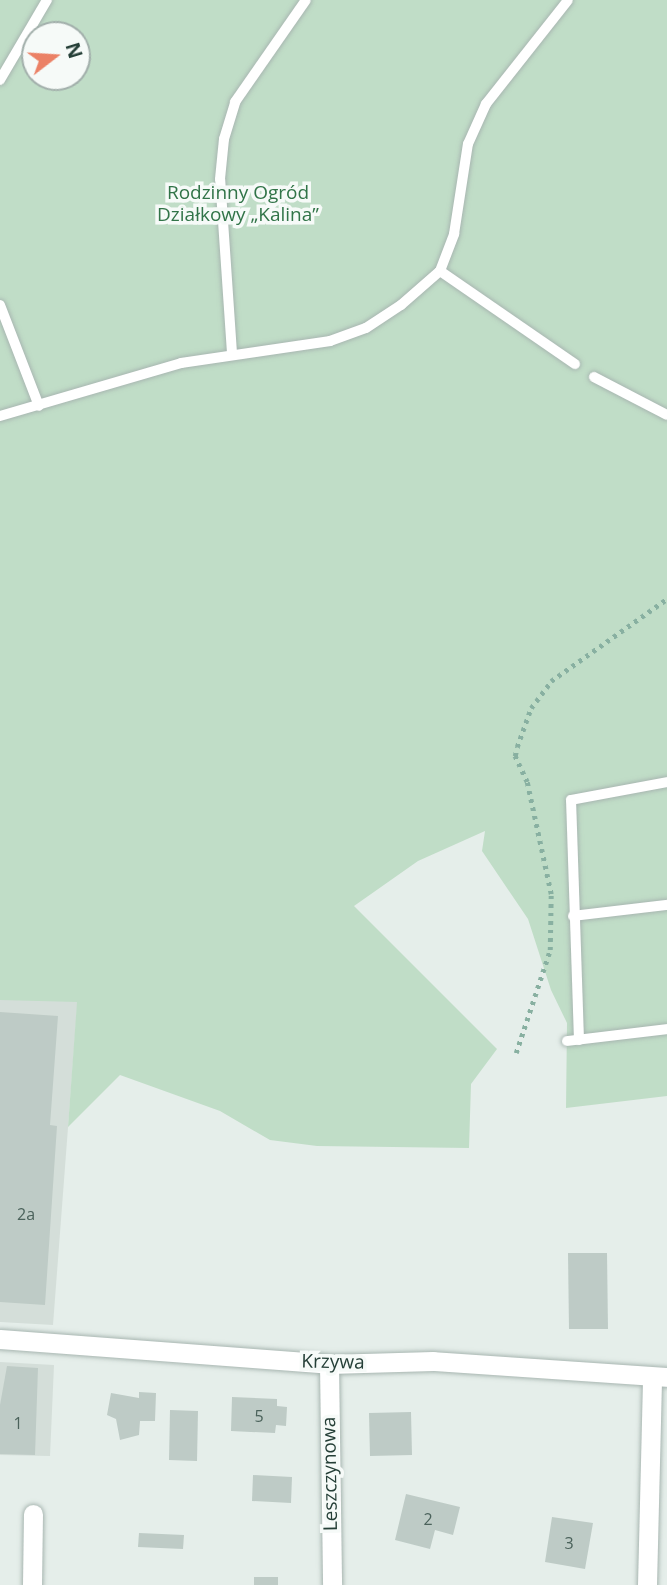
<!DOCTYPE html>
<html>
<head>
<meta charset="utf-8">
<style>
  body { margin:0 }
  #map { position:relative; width:667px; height:1585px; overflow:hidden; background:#e5eeea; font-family:"Open Sans",sans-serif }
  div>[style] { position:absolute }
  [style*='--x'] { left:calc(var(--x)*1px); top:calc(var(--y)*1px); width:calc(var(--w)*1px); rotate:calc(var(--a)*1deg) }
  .built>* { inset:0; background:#d4ded9 }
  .green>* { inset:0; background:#c0ddc7 }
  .building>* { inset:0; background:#becbc6 }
  .path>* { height:4.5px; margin-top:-2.25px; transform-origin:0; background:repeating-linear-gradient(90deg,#88b0a1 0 3.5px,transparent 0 8.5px) }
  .roads { filter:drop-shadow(0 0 2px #a8b6b1) drop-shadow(0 0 2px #a8b6b1) }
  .lane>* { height:10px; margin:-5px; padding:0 5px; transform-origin:5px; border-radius:5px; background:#fff }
  .street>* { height:19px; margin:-9.5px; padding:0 9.5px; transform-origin:9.5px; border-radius:9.5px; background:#fff }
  span { translate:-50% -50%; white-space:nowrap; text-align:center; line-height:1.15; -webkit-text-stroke:7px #f6faf8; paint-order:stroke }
  .number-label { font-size:16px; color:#4b625b }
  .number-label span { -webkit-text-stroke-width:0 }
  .park-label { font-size:19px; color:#317448 }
  .street-label { font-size:19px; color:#253f37 }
  .north { position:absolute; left:21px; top:21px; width:70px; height:70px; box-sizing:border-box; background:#f6faf8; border:2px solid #a2afab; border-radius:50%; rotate:73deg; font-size:19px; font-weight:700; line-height:28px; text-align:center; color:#253f37 }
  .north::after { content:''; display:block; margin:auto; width:24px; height:32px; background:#eb8166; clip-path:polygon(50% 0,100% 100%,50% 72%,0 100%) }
</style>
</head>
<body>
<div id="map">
  <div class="built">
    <div style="clip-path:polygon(0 994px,78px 996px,53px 1325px,0 1322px)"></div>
    <div style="clip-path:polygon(0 1362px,54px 1365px,50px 1456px,0 1455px)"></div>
  </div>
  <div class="green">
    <div style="clip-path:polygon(evenodd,0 0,667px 0,667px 1096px,566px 1108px,567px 1023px,551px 990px,528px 919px,482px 851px,485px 831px,418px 861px,354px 906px,497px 1049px,471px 1084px,469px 1148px,317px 1146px,270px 1140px,220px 1111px,120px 1075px,68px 1127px,77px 1002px,0 1000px,0 0,35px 35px,77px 35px,77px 77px,35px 77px,35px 35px)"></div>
  </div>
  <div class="building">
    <div style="clip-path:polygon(0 1012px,58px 1016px,50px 1125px,57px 1126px,45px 1305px,0 1302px)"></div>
    <div style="clip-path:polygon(568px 1253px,607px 1253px,608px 1329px,569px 1329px)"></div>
    <div style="clip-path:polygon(7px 1366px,38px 1368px,35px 1455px,0 1454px,0 1405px)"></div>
    <div style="clip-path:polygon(139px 1392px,156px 1393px,155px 1421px,140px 1421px,139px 1435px,120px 1440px,116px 1419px,107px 1415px,111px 1393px,139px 1398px)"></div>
    <div style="clip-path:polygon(232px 1397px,277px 1399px,277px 1406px,287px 1407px,286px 1426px,276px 1425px,275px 1433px,231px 1431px)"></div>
    <div style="clip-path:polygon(170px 1410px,198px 1411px,197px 1461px,169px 1460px)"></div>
    <div style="clip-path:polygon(411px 1412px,412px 1455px,370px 1456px,369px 1413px)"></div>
    <div style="clip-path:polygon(253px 1475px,292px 1477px,291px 1503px,252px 1501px)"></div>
    <div style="clip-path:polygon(406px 1494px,460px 1507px,453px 1535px,435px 1530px,430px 1549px,395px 1540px)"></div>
    <div style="clip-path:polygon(552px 1517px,593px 1523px,585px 1569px,545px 1562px)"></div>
    <div style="clip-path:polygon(139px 1533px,184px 1535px,183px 1549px,138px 1547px)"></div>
    <div style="clip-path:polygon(254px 1577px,278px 1577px,278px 1585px,254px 1585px)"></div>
  </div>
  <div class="path">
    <div style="--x:516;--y:1053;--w:108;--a:-71.7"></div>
    <div style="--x:550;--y:950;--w:56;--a:-89"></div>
    <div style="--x:551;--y:894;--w:115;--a:-102.1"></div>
    <div style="--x:527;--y:782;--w:29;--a:-115"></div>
    <div style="--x:515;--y:756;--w:9;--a:-77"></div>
    <div style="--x:517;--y:747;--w:41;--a:-70.3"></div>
    <div style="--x:531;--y:708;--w:34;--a:-53"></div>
    <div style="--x:551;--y:681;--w:142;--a:-35.3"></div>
  </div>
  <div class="roads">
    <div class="lane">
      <div style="--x:0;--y:80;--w:93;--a:-59.6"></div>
      <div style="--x:440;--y:271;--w:164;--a:34.6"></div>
      <div style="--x:0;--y:305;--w:108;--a:68.9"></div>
      <div style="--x:232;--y:353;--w:174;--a:-93.9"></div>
      <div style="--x:220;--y:179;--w:40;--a:-84.3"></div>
      <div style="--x:224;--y:139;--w:39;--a:-73"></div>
      <div style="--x:235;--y:102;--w:124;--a:-55.2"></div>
      <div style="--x:594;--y:377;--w:82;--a:27.5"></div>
      <div style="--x:0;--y:416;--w:189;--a:-16.3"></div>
      <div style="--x:181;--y:363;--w:151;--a:-8.4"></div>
      <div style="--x:330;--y:341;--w:38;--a:-20"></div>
      <div style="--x:366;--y:328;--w:42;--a:-33.3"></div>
      <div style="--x:401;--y:305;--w:52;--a:-41.1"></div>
      <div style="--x:440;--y:271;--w:40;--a:-69"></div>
      <div style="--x:454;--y:234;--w:91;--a:-81.2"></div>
      <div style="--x:468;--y:144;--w:44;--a:-65.8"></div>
      <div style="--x:486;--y:104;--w:132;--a:-51.7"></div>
      <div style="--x:573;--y:916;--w:95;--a:-6.7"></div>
      <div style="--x:579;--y:1040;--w:240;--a:-91.9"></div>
      <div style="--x:571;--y:800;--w:98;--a:-10.6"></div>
      <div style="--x:567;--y:1041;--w:101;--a:-6.8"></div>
    </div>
    <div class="street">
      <div style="--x:0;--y:1339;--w:330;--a:4.3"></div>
      <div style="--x:329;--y:1364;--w:104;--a:-1.7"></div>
      <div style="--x:433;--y:1361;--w:235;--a:3.9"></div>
      <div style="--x:329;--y:1364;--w:221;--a:89.2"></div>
      <div style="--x:32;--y:1585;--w:71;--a:-89.2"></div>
      <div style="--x:647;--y:1585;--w:207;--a:-88.6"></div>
    </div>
  </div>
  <div class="number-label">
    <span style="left:26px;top:1214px">2a</span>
    <span style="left:259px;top:1416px">5</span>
    <span style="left:18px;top:1423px">1</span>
    <span style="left:428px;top:1519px">2</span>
    <span style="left:569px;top:1543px">3</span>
  </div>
  <div class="park-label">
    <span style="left:238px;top:204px">Rodzinny Ogród<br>Działkowy „Kalina”</span>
  </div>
  <div class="street-label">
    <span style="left:333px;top:1362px;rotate:1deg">Krzywa</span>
    <span style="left:330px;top:1474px;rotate:-91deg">Leszczynowa</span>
  </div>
  <div class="north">N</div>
</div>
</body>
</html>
